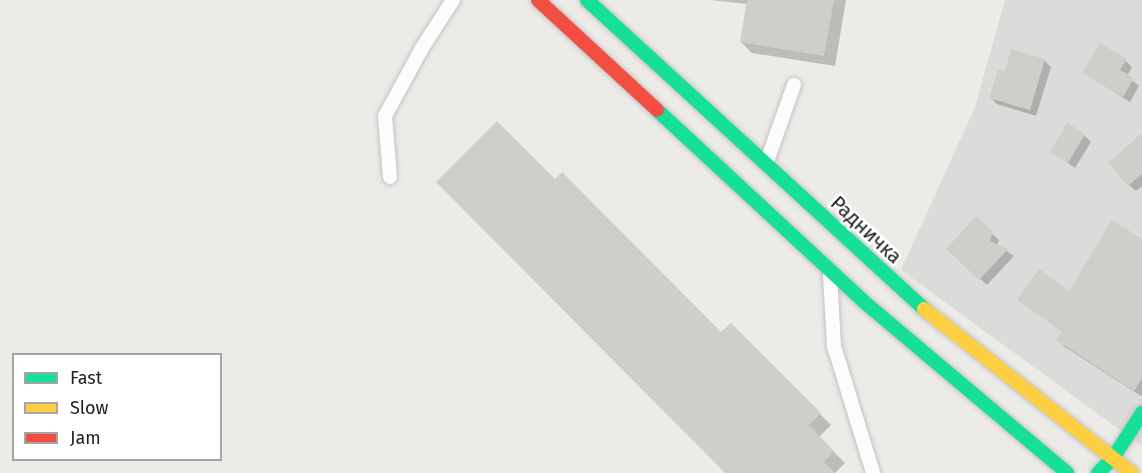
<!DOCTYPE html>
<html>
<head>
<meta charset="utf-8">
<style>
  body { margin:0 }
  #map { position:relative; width:1142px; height:473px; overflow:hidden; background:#edebe8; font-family:"Fira Sans",sans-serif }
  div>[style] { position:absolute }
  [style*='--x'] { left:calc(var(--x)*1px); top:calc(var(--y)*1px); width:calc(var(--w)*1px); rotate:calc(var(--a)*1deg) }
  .residential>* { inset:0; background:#dcdbd9 }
  .shadow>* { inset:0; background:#0003 }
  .building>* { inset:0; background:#d0cecb }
  .roads { filter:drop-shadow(0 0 2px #c4c3c2) drop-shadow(0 0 2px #c4c3c2) }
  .lane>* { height:14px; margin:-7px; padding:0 7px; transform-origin:7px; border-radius:7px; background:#fcfcfc }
  .fast>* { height:14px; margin:-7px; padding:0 7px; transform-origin:7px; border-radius:7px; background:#16e098 }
  .slow>* { height:14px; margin:-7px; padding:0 7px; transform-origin:7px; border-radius:7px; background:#ffcf43 }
  .jam>* { height:14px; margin:-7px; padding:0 7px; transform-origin:7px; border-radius:7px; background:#f24e42 }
  span { translate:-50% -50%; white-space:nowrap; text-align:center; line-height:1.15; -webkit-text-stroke:5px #fff; paint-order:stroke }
  .street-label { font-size:20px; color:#1f1f1f }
  .legend { position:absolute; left:12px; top:353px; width:210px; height:108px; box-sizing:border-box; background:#fff; border:2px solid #a5a5a5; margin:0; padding:8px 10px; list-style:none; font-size:18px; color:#1f1f1f }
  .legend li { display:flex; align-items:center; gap:12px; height:30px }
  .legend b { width:30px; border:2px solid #a5a5a5 }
</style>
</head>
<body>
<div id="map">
  <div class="residential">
    <div style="clip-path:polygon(1005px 0,1142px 0,1142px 446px,901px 270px,975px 107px)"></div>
  </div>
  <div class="shadow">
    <div style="clip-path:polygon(711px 0,846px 0,835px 66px,752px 53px,741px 42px,748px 4px)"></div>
    <div style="clip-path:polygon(1044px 60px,1051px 67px,1036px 116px,997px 104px,991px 98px,1006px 73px)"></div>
    <div style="clip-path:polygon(1126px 61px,1132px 67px,1127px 76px,1139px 86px,1130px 102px,1084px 73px)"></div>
    <div style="clip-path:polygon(1084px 135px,1091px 142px,1075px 168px,1051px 151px)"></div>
    <div style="clip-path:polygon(1142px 135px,1142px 186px,1136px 191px,1129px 185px)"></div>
    <div style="clip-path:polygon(555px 181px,721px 334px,731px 325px,831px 425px,819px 437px,845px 463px,835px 473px,727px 473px)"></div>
    <div style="clip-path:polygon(976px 219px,999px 240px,997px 245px,1014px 256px,987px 285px,955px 256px)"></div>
    <div style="clip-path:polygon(1142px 240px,1142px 395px,1141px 396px,1065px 347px,1058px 340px,1063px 332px,1019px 300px,1069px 293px)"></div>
  </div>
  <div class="building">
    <div style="clip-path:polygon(747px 0,834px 0,824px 56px,740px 42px)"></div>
    <div style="clip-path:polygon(1100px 43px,1127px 59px,1120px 70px,1134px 78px,1123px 97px,1082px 73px)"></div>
    <div style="clip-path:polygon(1011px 49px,1045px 59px,1030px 110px,989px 98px,998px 69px,1005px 71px)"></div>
    <div style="clip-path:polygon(497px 121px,555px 179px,562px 172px,721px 332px,731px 323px,821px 413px,809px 425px,834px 451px,824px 462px,835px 473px,725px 473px,436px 182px)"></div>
    <div style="clip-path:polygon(1067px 123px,1085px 134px,1068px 163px,1050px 152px)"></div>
    <div style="clip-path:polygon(1142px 133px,1142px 174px,1128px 186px,1108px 163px)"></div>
    <div style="clip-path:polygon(976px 216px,993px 232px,990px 241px,1008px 249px,979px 280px,946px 249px)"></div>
    <div style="clip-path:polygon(1112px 220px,1142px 239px,1142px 378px,1134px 391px,1056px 340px,1062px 331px,1017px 300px,1039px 269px,1069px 291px)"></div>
  </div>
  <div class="roads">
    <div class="lane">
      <div style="--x:766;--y:164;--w:84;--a:-70.5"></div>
      <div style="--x:390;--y:177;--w:61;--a:-94.7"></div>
      <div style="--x:385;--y:116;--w:77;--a:-61.4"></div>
      <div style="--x:422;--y:48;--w:57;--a:-57.1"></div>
      <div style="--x:830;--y:275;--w:71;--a:86.8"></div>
      <div style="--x:834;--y:346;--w:133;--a:72.9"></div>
    </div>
    <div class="fast">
      <div style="--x:587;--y:0;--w:457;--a:42.5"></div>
      <div style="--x:657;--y:110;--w:281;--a:42.8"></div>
      <div style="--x:863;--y:301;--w:267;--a:40.1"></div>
      <div style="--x:1098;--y:473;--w:21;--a:-45"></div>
      <div style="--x:1113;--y:458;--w:54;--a:-57.2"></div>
    </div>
    <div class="slow">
      <div style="--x:924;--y:309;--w:265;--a:38.3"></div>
    </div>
    <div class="jam">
      <div style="--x:538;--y:0;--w:162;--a:42.7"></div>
    </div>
  </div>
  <div class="street-label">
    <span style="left:866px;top:230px;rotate:43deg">Радничка</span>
  </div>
  <ul class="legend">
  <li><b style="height:8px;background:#16e098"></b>Fast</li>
  <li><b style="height:8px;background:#ffcf43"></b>Slow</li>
  <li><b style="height:8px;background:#f24e42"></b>Jam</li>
  </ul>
</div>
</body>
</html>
